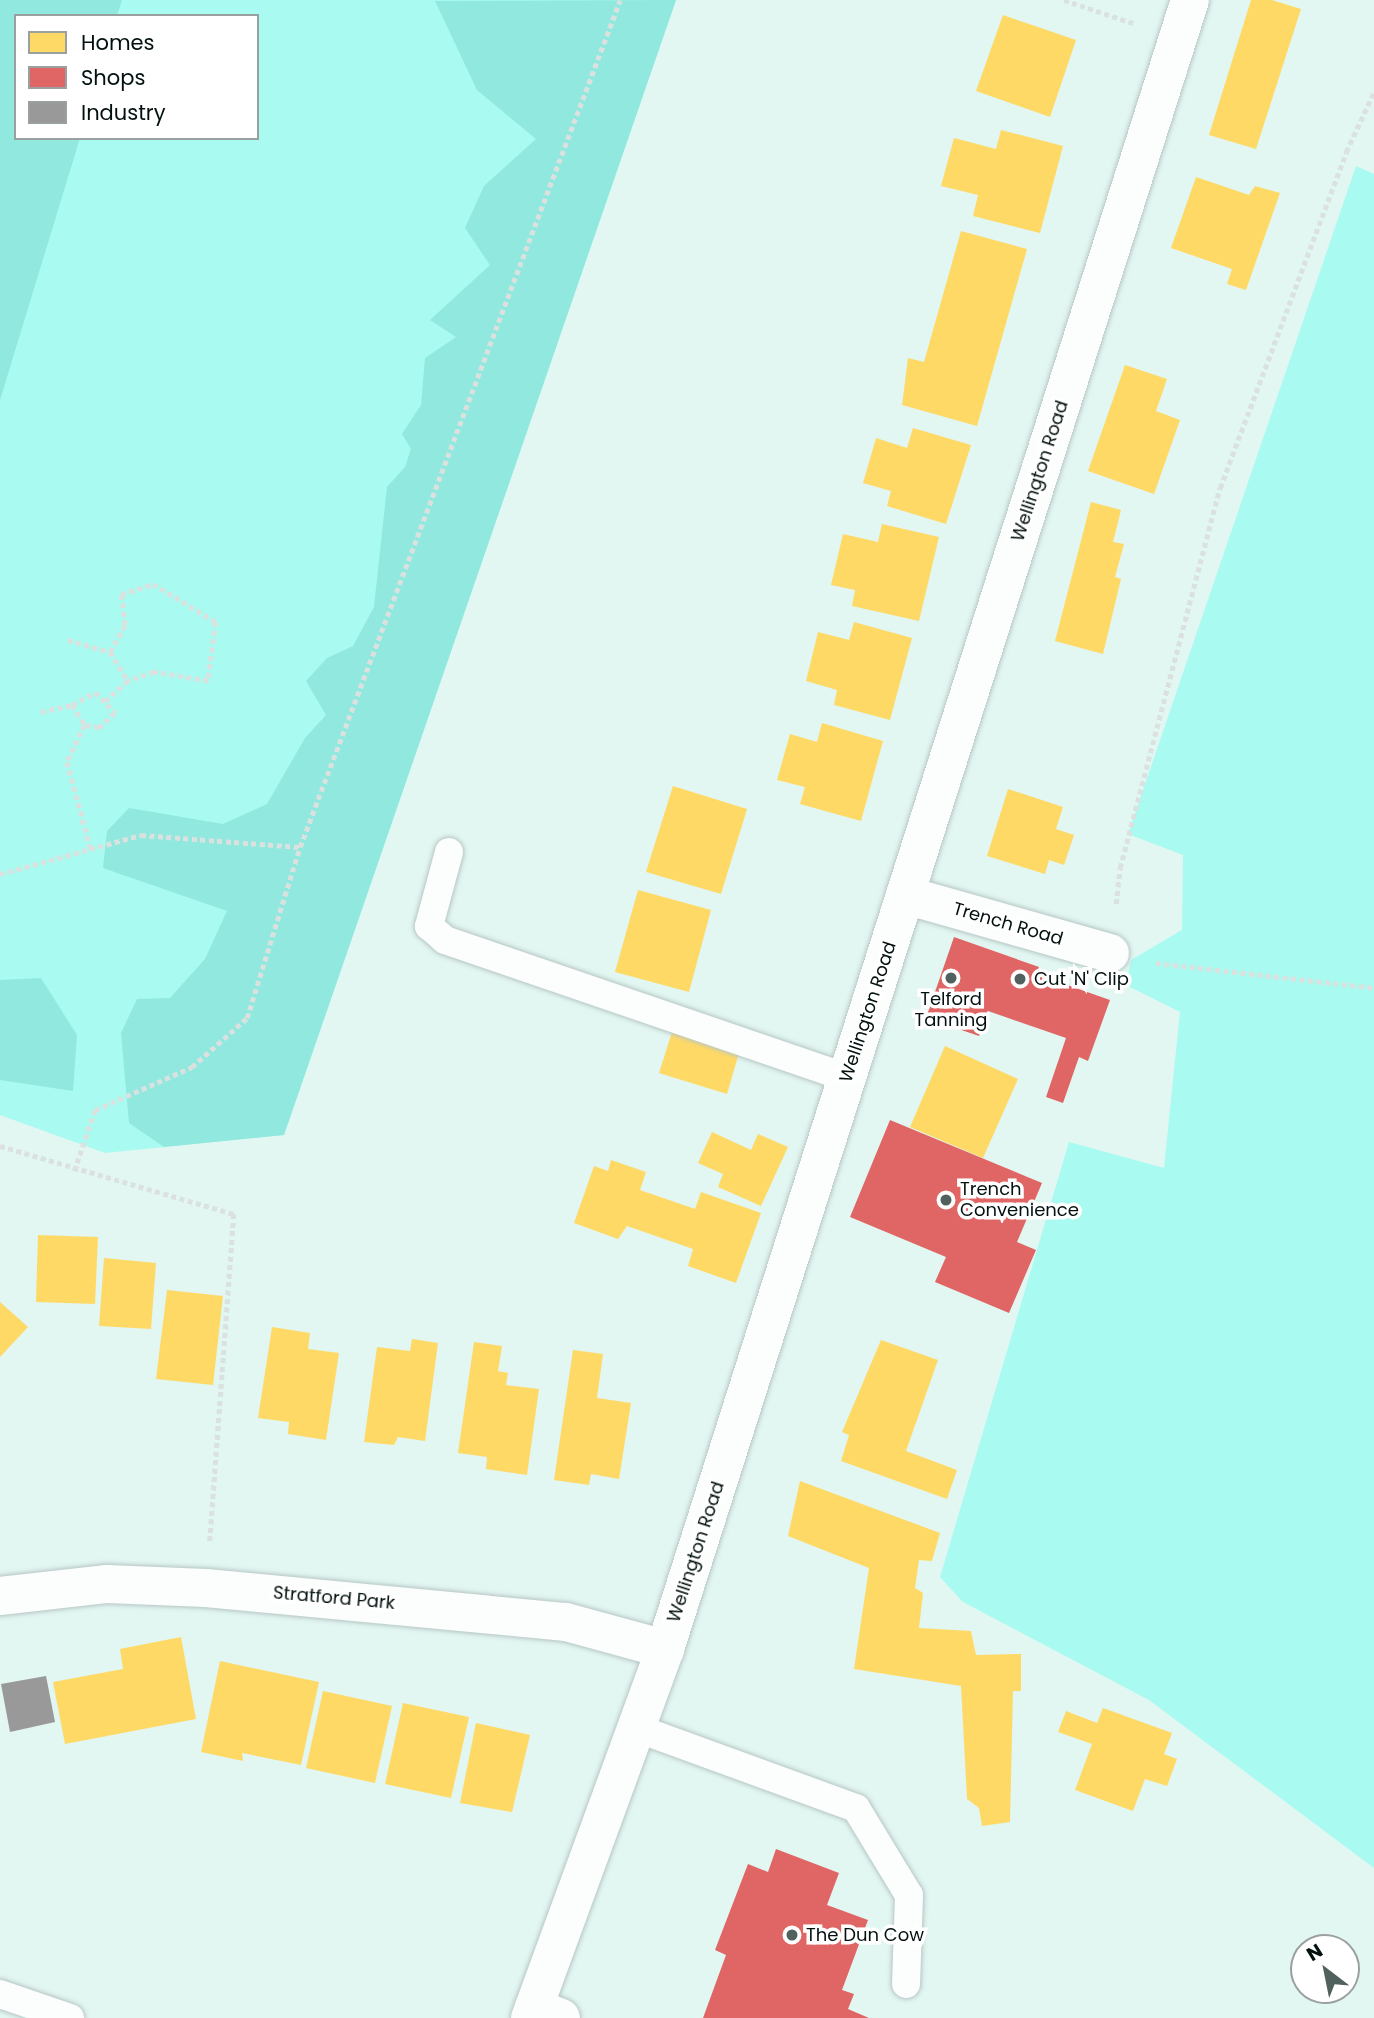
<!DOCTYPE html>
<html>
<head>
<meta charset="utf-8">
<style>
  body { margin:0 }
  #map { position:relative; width:1374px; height:2018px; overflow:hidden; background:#e2f6f2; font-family:Poppins,sans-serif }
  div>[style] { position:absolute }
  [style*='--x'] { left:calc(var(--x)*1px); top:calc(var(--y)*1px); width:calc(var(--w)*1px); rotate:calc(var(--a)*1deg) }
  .green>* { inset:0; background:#a9faf0 }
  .forest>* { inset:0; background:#90e8de }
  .homes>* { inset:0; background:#ffd966 }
  .shops>* { inset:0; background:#e06666 }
  .industry>* { inset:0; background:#999 }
  .path>* { height:4.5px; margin-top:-2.25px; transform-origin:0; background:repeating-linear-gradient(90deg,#dae1df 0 5px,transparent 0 8.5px) }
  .roads { filter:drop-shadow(0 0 2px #b7c7c4) drop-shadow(0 0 2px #b7c7c4) }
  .lane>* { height:28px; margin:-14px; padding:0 14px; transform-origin:14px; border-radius:14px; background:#fbfefd }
  .street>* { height:38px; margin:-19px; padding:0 19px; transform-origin:19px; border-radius:19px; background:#fbfefd }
  .secondary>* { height:38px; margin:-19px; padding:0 19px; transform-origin:19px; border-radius:19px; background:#fbfefd }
  .dots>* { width:19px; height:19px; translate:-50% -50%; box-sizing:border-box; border:4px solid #fff; border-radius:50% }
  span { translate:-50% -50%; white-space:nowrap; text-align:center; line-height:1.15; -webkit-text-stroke:7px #fff; paint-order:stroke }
  .street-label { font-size:18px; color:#02110f }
  .poi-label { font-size:18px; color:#02110f }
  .left { translate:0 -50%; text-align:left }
  .legend { position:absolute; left:14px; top:14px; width:245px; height:126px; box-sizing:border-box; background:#fff; border:2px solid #9aa09f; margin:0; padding:9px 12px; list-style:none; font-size:21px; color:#02110f }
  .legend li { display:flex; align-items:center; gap:14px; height:35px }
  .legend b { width:35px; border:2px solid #9aa09f }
  .north { position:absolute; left:1290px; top:1934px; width:70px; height:70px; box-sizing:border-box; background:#fff; border:2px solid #9aa09f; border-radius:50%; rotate:328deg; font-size:19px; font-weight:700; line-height:28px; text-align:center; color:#02110f }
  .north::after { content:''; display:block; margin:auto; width:24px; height:32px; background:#50615e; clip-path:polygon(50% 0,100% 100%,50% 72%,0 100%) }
</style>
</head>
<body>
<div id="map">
  <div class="green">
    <div style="clip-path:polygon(92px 0,676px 0,284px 1135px,105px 1153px,0 1115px,0 309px,56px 138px,257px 138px,257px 16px,88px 16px)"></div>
    <div style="clip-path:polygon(1356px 166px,1374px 174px,1374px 1868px,1149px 1700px,963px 1602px,940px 1577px,1069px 1142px,1164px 1168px,1180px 1012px,1126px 985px,1131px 960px,1182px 930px,1183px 855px,1128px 834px)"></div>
  </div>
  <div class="forest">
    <div style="clip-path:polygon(0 0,122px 0,117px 16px,16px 16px,16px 138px,80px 138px,0 400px)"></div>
    <div style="clip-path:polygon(676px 0,284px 1135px,164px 1147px,129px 1123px,121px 1033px,137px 999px,170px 998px,205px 959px,227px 911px,103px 868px,107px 831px,129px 808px,223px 824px,267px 804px,305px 738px,326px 715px,306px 681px,327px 658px,353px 646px,374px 607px,387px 487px,405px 467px,411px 449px,402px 434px,421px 405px,425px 358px,456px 337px,430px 320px,490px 265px,465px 228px,484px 186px,536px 139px,477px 90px,435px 1px)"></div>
    <div style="clip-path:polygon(41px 978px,77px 1035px,73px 1091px,0 1080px,0 980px)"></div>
  </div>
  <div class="homes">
    <div style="clip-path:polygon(1251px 0,1272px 0,1301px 9px,1256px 149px,1209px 135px)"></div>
    <div style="clip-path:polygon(1003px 15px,1076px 40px,1050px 117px,976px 91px)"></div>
    <div style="clip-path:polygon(1001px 130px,1063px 146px,1040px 233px,973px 216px,978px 195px,941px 186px,954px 138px,996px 149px)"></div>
    <div style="clip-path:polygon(1196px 177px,1249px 195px,1255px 186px,1280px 193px,1246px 290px,1227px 284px,1232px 269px,1171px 248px)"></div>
    <div style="clip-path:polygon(961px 231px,1027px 249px,977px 426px,902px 405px,908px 358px,924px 362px)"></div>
    <div style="clip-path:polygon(1125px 365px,1167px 379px,1156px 411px,1180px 420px,1154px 494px,1088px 471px)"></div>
    <div style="clip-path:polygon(913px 428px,971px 445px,946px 524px,887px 506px,891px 491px,863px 483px,876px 438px,907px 448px)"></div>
    <div style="clip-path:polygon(1091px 502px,1121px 510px,1113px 542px,1124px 544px,1115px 577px,1121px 579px,1103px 654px,1055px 641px)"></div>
    <div style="clip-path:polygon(882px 524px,939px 537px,919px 621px,852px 606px,855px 590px,831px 585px,843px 534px,878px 542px)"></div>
    <div style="clip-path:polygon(854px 622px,912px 638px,890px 720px,834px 705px,837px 690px,806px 681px,818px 632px,849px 640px)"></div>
    <div style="clip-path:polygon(822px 723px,883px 741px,861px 821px,800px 804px,805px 787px,777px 780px,790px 734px,817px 742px)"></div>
    <div style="clip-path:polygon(673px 786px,747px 809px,721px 894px,646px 872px)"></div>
    <div style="clip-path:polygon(1008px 789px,1063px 807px,1056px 829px,1074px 835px,1064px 865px,1049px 860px,1045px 874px,987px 856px)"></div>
    <div style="clip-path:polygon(638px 890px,711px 910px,689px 992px,615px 972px)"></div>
    <div style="clip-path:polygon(672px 1032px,739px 1053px,727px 1094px,659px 1073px)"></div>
    <div style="clip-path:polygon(945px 1046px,1018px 1079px,983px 1158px,910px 1127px)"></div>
    <div style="clip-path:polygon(712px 1132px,751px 1150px,758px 1134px,788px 1147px,761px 1206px,718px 1187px,723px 1174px,698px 1163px)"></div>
    <div style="clip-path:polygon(611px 1160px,646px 1172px,640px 1190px,695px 1209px,701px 1192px,761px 1213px,736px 1283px,688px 1266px,693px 1249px,627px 1226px,618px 1239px,574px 1223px,594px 1166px,608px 1171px)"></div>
    <div style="clip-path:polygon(38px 1235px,98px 1237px,95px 1304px,36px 1302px)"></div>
    <div style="clip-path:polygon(104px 1258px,156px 1263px,151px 1329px,99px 1326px)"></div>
    <div style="clip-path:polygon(167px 1290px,223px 1296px,213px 1385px,156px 1379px)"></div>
    <div style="clip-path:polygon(0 1302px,28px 1327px,0 1357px)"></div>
    <div style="clip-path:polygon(272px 1327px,310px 1333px,308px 1349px,339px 1353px,326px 1440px,288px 1434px,289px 1422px,258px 1418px)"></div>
    <div style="clip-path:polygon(412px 1339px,438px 1343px,425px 1441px,398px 1437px,394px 1445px,364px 1442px,377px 1347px,410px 1351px)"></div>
    <div style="clip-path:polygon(881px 1340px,938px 1360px,906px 1451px,957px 1470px,947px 1499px,841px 1461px,849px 1435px,842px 1432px)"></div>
    <div style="clip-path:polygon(474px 1342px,502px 1346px,498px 1371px,508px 1373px,506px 1385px,539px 1389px,527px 1475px,486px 1469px,487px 1457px,458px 1453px)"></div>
    <div style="clip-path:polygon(573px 1350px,603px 1354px,597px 1398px,631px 1403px,619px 1479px,591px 1474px,589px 1485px,554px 1480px)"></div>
    <div style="clip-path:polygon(800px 1481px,940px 1533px,932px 1561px,919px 1560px,915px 1588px,923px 1593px,919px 1628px,971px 1631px,976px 1655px,1021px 1654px,1021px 1691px,1013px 1691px,1010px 1822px,982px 1826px,979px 1808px,967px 1799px,961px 1686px,854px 1669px,869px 1568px,788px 1536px)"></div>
    <div style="clip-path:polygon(181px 1637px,196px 1719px,65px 1744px,53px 1682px,123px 1669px,120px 1649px)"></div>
    <div style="clip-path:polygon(220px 1661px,319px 1682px,301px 1765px,242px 1753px,243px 1761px,201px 1752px)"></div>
    <div style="clip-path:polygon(323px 1691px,392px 1706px,375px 1783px,306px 1768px)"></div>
    <div style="clip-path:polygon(403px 1703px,469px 1717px,451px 1798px,385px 1784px)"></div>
    <div style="clip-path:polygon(1103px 1708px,1172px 1733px,1164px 1754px,1177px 1759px,1167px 1786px,1145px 1779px,1133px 1811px,1075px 1790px,1092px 1744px,1058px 1732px,1066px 1711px,1097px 1723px)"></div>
    <div style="clip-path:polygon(476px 1723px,530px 1735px,512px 1812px,460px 1803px)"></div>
  </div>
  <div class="shops">
    <div style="clip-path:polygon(954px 937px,1039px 967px,1036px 974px,1110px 1000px,1088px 1061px,1079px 1057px,1063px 1103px,1046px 1097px,1066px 1038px,988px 1011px,979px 1036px,926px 1018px)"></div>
    <div style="clip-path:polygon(890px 1120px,1042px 1183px,1017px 1242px,1036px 1250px,1009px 1313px,935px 1282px,946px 1257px,850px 1217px)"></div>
    <div style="clip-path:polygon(776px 1849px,839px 1873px,827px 1905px,868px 1920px,842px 1990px,854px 1994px,848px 2009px,869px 2018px,703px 2018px,726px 1955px,715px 1950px,748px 1864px,768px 1872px)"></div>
  </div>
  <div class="industry">
    <div style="clip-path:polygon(46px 1676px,55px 1722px,10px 1732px,1px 1684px)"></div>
  </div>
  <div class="path">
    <div style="--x:1064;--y:0;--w:73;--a:18.4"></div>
    <div style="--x:68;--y:640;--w:44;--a:15.9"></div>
    <div style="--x:110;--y:652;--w:34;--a:58"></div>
    <div style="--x:128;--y:681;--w:31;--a:138"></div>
    <div style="--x:110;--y:652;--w:31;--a:-61"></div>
    <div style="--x:125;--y:625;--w:31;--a:-97"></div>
    <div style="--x:121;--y:594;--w:34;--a:-17"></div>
    <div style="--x:153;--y:584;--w:74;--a:31.1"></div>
    <div style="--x:216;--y:622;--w:60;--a:97.7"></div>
    <div style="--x:208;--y:681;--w:55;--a:-170.5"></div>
    <div style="--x:154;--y:672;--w:28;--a:161"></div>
    <div style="--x:72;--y:705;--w:26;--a:-29"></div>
    <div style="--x:95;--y:692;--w:29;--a:46"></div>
    <div style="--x:115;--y:713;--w:22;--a:137"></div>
    <div style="--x:99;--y:728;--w:14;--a:-168"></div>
    <div style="--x:41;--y:712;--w:32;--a:-13"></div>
    <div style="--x:72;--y:705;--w:24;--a:57"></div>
    <div style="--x:85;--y:725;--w:41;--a:115.9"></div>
    <div style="--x:67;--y:762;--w:91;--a:74.7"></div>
    <div style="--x:0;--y:874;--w:146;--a:-15.5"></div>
    <div style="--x:141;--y:835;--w:159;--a:4.3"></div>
    <div style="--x:1116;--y:904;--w:36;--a:-84"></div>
    <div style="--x:1120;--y:868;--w:393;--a:-75.3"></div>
    <div style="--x:1220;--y:488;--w:359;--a:-69.4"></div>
    <div style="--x:1346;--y:152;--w:66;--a:-65"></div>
    <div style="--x:1156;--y:963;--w:219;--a:6.5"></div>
    <div style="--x:0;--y:1146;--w:244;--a:16.2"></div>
    <div style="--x:234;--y:1214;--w:329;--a:94.2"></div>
    <div style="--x:74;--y:1171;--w:65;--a:-71"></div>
    <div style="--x:95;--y:1110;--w:106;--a:-23.9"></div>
    <div style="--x:192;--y:1067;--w:74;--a:-41.7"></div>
    <div style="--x:247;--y:1018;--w:179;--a:-72.8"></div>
    <div style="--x:300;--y:847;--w:905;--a:-69.3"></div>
  </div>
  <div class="roads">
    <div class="lane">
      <div style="--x:449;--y:852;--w:77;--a:105.1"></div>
      <div style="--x:429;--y:926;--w:21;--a:41"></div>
      <div style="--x:445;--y:940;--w:425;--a:18.9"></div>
      <div style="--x:636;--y:1728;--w:234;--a:20"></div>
      <div style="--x:856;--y:1808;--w:102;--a:58.7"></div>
      <div style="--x:909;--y:1895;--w:89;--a:91.9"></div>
      <div style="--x:0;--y:1994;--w:74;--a:18.9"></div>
    </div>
    <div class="street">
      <div style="--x:905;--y:895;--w:213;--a:15.8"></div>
      <div style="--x:0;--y:1596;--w:108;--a:-6.4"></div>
      <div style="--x:107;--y:1584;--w:99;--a:2.3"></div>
      <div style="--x:206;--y:1588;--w:362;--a:5.4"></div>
      <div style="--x:566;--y:1622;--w:103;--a:15.3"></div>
      <div style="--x:534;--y:2007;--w:29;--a:22"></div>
    </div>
    <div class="secondary">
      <div style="--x:530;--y:2018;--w:393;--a:-69.9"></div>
      <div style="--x:665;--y:1649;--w:1731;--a:-72.34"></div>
    </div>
  </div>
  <div class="dots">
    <div style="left:951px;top:978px;background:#50615e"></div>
    <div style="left:1020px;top:979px;background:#50615e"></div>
    <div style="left:946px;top:1200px;background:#50615e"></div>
    <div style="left:792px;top:1935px;background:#50615e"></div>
  </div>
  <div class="street-label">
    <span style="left:1040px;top:471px;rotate:-72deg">Wellington Road</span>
    <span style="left:1008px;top:924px;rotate:16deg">Trench Road</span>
    <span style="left:868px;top:1012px;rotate:-72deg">Wellington Road</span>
    <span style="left:696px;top:1552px;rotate:-72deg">Wellington Road</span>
    <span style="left:334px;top:1598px;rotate:5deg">Stratford Park</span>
  </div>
  <div class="poi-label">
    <span class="left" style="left:1034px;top:979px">Cut 'N' Clip</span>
    <span style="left:951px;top:1010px">Telford<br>Tanning</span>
    <span class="left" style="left:960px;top:1200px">Trench<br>Convenience</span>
    <span class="left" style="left:806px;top:1935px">The Dun Cow</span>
  </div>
  <ul class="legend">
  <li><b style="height:19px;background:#ffd966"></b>Homes</li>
  <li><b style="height:19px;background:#e06666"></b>Shops</li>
  <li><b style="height:19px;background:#999"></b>Industry</li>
  </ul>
  <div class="north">N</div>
</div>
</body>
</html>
